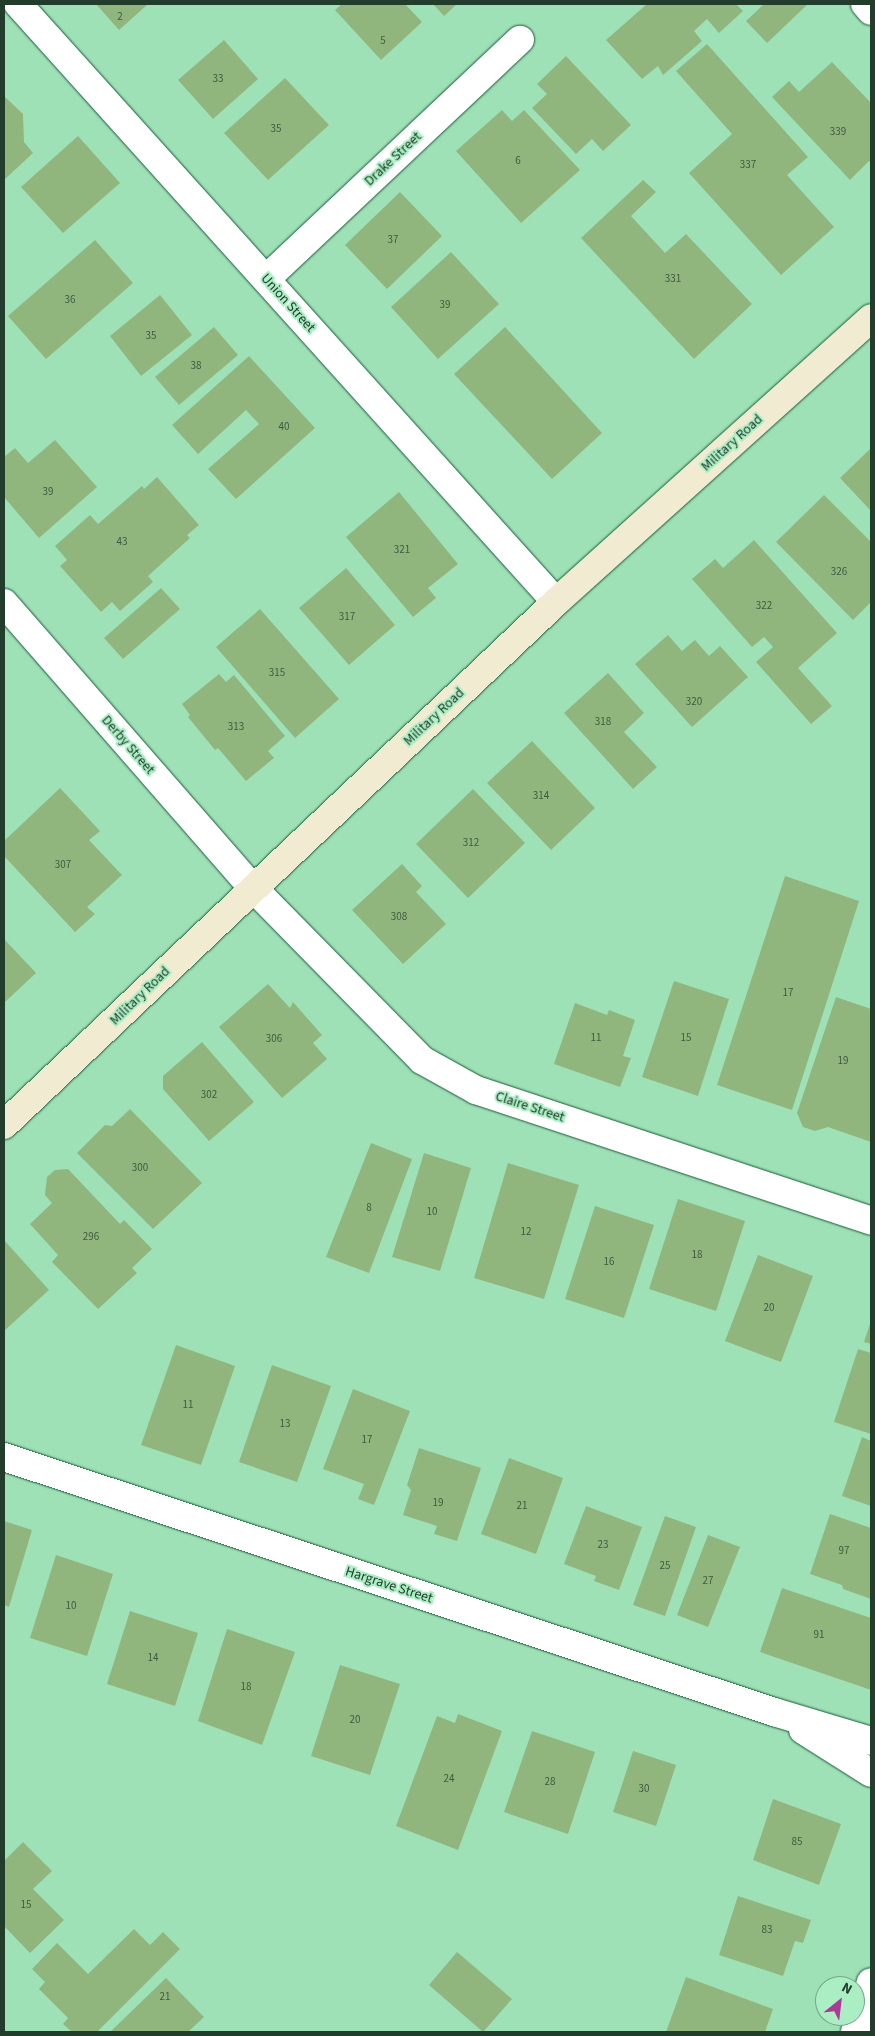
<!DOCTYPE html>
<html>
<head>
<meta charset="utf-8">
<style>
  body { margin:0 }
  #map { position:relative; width:875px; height:2036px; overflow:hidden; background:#9fe1b7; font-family:"Source Sans 3",sans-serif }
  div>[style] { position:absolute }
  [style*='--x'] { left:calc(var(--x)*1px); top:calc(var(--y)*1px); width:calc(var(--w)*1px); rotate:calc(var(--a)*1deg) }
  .building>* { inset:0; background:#90b67e }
  .roads { filter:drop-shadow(0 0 1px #175b37) drop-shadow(0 0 1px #175b37) }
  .minor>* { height:28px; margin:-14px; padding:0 14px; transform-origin:14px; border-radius:14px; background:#fff }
  .tertiary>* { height:28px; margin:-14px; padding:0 14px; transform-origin:14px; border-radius:14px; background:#fff }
  .secondary>* { height:28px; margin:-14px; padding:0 14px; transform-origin:14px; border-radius:14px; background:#f1ebd1 }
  span { translate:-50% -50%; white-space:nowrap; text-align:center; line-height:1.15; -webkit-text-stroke:4px #aceec4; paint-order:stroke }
  .number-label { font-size:11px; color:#3e5b40 }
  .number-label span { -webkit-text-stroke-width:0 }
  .street-label { font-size:14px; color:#223d2c }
  .frame { position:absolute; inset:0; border:5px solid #223d2c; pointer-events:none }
  .north { position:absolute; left:815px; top:1976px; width:50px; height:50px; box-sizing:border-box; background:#aceec4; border:1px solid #75a787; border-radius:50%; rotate:29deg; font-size:14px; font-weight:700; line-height:20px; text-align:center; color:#223d2c }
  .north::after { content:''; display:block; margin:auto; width:18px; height:22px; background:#ab3a96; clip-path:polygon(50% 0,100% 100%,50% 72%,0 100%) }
</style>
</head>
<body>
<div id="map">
  <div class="building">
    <div style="clip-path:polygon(96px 4px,148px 4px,119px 30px)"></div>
    <div style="clip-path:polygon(342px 4px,405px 4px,422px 22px,381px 60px,335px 10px)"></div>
    <div style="clip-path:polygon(433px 4px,457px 4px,444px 16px)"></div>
    <div style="clip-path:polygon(647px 4px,736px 4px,743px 11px,719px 33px,707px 19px,694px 31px,702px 41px,663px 75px,658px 66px,642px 79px,606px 40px)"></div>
    <div style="clip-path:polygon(764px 4px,808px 4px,767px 43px,746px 21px)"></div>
    <div style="clip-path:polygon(224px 40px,258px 79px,213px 119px,178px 80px)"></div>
    <div style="clip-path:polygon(707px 44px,808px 157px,787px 175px,834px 227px,781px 275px,689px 173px,732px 134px,676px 71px)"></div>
    <div style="clip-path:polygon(566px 56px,631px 125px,603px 151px,592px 139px,576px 154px,532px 108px,547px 94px,537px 84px)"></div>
    <div style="clip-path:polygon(832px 62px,871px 103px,871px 163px,869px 161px,850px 180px,772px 97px,789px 81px,799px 92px)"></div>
    <div style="clip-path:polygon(285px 78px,329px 125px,268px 180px,224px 133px)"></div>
    <div style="clip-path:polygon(4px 96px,23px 114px,24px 142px,33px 153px,4px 180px)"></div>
    <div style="clip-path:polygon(502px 110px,512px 121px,524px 110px,580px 170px,521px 223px,456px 151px)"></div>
    <div style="clip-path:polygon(78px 136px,120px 183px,63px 233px,21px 187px)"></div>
    <div style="clip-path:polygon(643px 180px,656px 192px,631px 216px,665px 253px,686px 234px,752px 304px,694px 359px,581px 238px)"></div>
    <div style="clip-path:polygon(400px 192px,442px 236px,387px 289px,345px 245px)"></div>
    <div style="clip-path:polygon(95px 240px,133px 283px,46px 359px,8px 316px)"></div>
    <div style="clip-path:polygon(451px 252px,499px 304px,438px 359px,391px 307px)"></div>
    <div style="clip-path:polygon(160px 295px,192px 335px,141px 376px,110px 336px)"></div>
    <div style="clip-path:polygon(214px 327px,238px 355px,179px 405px,155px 377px)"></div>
    <div style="clip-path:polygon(505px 327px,602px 433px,552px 479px,454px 374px)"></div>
    <div style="clip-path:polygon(249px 356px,315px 428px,236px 499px,208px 469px,259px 424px,246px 410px,198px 454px,172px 425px)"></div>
    <div style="clip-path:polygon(55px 440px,97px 487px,39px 538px,4px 497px,4px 457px,15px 448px,28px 463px)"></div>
    <div style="clip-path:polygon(871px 448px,871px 511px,840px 478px)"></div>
    <div style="clip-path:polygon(157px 477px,199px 525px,187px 535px,190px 538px,148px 576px,153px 582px,120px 611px,112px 602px,101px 612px,60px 566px,67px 560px,55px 546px,90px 515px,98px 524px,142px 486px,144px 489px)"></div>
    <div style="clip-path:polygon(399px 492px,458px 564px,428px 588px,436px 598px,413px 617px,346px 537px)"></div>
    <div style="clip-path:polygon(824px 495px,871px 542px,871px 602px,853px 620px,776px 542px)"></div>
    <div style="clip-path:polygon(754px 540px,837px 633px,798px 668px,832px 706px,811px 724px,756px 662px,773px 647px,764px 637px,752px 647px,692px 579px,715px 559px,723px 568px)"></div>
    <div style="clip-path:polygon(346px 568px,395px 625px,349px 665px,299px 608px)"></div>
    <div style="clip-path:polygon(161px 588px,180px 609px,123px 659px,104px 638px)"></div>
    <div style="clip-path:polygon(260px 609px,339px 699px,295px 738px,216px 647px)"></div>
    <div style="clip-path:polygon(668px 635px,682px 651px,695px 640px,709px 656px,720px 646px,748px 677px,692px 727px,635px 664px)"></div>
    <div style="clip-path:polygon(608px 673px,644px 713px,624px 732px,657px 767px,633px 789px,564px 713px)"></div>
    <div style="clip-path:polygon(219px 674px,226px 682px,234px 675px,285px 736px,268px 751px,274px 758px,246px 781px,218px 748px,215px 750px,188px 717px,190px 715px,182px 704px)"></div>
    <div style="clip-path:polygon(532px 741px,595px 808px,551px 850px,487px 783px)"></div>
    <div style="clip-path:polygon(60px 788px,100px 831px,89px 840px,122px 875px,87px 907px,95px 914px,75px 932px,4px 856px,4px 841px)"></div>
    <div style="clip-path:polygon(473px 789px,525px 843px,468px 898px,416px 844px)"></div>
    <div style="clip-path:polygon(402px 864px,422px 886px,416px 892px,446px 924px,403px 964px,352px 910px)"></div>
    <div style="clip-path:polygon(785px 876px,859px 901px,792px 1110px,717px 1085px)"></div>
    <div style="clip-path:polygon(4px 939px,36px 973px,4px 1003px)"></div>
    <div style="clip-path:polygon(674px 981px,729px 999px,698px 1096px,642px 1077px)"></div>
    <div style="clip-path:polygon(268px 984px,290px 1008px,293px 1002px,322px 1035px,313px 1043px,327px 1059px,282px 1098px,219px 1027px)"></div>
    <div style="clip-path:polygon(836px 997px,871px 1009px,871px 1142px,828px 1127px,815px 1131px,803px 1127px,797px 1113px)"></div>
    <div style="clip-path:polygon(575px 1003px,607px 1015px,609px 1010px,635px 1020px,623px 1056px,631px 1058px,620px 1087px,554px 1064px)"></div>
    <div style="clip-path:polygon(202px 1042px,254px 1102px,209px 1141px,163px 1089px,163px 1076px)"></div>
    <div style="clip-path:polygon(130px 1109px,202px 1183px,153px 1229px,77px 1153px,105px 1125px,112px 1126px)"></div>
    <div style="clip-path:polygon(371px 1143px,412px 1159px,369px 1273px,326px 1257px)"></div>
    <div style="clip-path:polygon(424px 1153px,471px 1168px,440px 1271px,392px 1257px)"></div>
    <div style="clip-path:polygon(508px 1163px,579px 1185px,544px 1299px,474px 1278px)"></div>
    <div style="clip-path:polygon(68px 1169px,120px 1224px,124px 1220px,152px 1249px,132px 1268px,137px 1273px,98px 1309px,52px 1262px,58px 1255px,30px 1224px,52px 1203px,45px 1195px,47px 1177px,55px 1170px)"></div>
    <div style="clip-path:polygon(678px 1199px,745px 1221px,716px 1311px,649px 1289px)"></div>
    <div style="clip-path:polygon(595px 1206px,654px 1225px,624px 1318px,565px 1299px)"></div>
    <div style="clip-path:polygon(4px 1240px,49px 1290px,4px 1331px)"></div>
    <div style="clip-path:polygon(758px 1255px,813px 1276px,781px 1362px,725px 1341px)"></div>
    <div style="clip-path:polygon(871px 1321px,871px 1344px,864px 1342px)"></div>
    <div style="clip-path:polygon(176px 1345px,235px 1366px,201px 1465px,141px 1445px)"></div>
    <div style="clip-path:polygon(858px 1349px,871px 1353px,871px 1434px,834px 1422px)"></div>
    <div style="clip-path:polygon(272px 1365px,331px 1386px,297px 1482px,239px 1462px)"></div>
    <div style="clip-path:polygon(353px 1389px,410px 1411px,374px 1505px,358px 1499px,364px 1484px,323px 1469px)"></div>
    <div style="clip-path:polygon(862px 1437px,871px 1441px,871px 1506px,842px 1496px)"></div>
    <div style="clip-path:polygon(419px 1448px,481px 1468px,457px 1541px,434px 1534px,437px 1526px,403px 1515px,411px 1490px,407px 1485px)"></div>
    <div style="clip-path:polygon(509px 1458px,563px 1478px,536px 1554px,481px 1534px)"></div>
    <div style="clip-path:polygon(586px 1506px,642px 1527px,619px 1590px,594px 1581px,596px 1576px,564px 1564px)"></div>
    <div style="clip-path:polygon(830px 1514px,871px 1528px,871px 1599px,843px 1589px,842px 1585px,810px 1574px)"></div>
    <div style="clip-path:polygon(665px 1516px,696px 1527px,665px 1616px,633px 1605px)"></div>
    <div style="clip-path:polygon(4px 1521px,32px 1530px,9px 1607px,4px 1605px)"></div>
    <div style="clip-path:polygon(708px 1535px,740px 1547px,708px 1627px,677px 1615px)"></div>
    <div style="clip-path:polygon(56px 1555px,113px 1574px,87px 1656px,30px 1638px)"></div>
    <div style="clip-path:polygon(782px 1588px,871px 1618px,871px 1690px,760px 1652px)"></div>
    <div style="clip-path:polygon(130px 1611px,198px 1633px,175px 1706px,107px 1684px)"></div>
    <div style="clip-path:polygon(227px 1629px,295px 1652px,262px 1745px,198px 1721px)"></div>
    <div style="clip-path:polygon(340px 1665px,400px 1684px,370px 1775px,311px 1756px)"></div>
    <div style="clip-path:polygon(458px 1714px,502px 1731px,458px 1850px,396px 1826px,437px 1716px,455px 1723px)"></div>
    <div style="clip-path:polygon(532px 1731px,595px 1752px,568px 1834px,504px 1812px)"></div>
    <div style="clip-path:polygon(633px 1751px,676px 1765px,656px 1826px,613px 1812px)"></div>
    <div style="clip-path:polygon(773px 1799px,841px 1824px,819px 1885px,753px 1860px)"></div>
    <div style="clip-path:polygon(23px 1842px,52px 1871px,33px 1889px,64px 1920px,30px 1953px,4px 1926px,4px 1861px)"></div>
    <div style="clip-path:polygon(738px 1896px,811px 1920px,803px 1943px,795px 1941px,783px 1976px,719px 1955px)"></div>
    <div style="clip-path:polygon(134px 1929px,150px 1945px,163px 1932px,180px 1949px,97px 2032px,72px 2032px,63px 2024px,68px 2018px,39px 1989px,45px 1982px,32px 1969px,57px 1943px,88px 1974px)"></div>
    <div style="clip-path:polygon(457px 1952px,512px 1999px,483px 2032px,429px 1985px)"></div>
    <div style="clip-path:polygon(686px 1977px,773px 2009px,765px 2032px,666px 2032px)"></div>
    <div style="clip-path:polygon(166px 1978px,204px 2017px,188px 2032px,110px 2032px)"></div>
  </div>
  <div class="roads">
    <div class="minor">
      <div style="--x:18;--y:4;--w:804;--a:48.02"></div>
      <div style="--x:865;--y:4;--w:9;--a:49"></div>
      <div style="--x:266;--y:279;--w:349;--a:-43.3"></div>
      <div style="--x:4;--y:603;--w:378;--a:48.9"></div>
      <div style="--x:253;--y:888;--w:241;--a:45.5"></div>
      <div style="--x:422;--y:1060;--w:62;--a:29.1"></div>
      <div style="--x:476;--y:1090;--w:416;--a:18.3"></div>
      <div style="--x:4;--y:1457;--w:811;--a:18.32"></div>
      <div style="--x:774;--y:1712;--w:101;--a:16.6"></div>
      <div style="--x:803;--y:1730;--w:80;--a:32.3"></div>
    </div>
    <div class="tertiary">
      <div style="--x:855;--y:2032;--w:52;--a:-72.3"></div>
    </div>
    <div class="secondary">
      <div style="--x:4;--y:1125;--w:760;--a:-43.45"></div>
      <div style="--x:556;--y:602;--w:424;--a:-42"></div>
    </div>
  </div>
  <div class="number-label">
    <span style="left:120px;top:17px">2</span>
    <span style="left:383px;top:41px">5</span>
    <span style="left:218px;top:79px">33</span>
    <span style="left:276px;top:129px">35</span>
    <span style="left:838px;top:132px">339</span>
    <span style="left:518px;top:161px">6</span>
    <span style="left:748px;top:165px">337</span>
    <span style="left:393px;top:240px">37</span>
    <span style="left:673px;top:279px">331</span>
    <span style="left:70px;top:300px">36</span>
    <span style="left:445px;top:305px">39</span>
    <span style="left:151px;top:336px">35</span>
    <span style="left:196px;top:366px">38</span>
    <span style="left:284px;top:427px">40</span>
    <span style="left:48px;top:492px">39</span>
    <span style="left:122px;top:542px">43</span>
    <span style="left:402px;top:550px">321</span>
    <span style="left:839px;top:572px">326</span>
    <span style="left:764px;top:606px">322</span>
    <span style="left:347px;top:617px">317</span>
    <span style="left:277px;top:673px">315</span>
    <span style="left:694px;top:702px">320</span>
    <span style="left:603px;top:722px">318</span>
    <span style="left:236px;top:727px">313</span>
    <span style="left:541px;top:796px">314</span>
    <span style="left:471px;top:843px">312</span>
    <span style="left:63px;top:865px">307</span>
    <span style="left:399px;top:917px">308</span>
    <span style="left:788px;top:993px">17</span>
    <span style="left:596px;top:1038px">11</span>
    <span style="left:686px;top:1038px">15</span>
    <span style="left:274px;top:1039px">306</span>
    <span style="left:843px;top:1061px">19</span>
    <span style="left:209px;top:1095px">302</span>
    <span style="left:140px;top:1168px">300</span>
    <span style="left:369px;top:1208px">8</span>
    <span style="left:432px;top:1212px">10</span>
    <span style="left:526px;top:1232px">12</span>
    <span style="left:91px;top:1237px">296</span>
    <span style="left:697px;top:1255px">18</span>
    <span style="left:609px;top:1262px">16</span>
    <span style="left:769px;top:1308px">20</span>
    <span style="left:188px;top:1405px">11</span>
    <span style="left:285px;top:1424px">13</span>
    <span style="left:367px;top:1440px">17</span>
    <span style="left:438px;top:1503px">19</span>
    <span style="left:522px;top:1506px">21</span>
    <span style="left:603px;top:1545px">23</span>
    <span style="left:844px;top:1551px">97</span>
    <span style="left:665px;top:1566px">25</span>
    <span style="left:708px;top:1581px">27</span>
    <span style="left:71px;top:1606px">10</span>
    <span style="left:819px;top:1635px">91</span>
    <span style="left:153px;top:1658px">14</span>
    <span style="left:246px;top:1687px">18</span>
    <span style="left:355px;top:1720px">20</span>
    <span style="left:449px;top:1779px">24</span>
    <span style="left:550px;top:1782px">28</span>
    <span style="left:644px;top:1789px">30</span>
    <span style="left:797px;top:1842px">85</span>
    <span style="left:26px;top:1905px">15</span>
    <span style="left:767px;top:1930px">83</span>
    <span style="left:165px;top:1997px">21</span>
  </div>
  <div class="street-label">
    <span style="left:393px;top:159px;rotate:-43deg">Drake Street</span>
    <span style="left:288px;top:303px;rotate:48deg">Union Street</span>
    <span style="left:732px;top:443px;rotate:-42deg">Military Road</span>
    <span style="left:434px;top:717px;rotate:-43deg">Military Road</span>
    <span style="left:128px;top:745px;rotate:49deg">Derby Street</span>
    <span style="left:140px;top:996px;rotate:-44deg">Military Road</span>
    <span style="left:530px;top:1107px;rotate:18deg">Claire Street</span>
    <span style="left:389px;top:1585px;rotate:18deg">Hargrave Street</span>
  </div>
  <div class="frame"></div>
  <div class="north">N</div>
</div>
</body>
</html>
